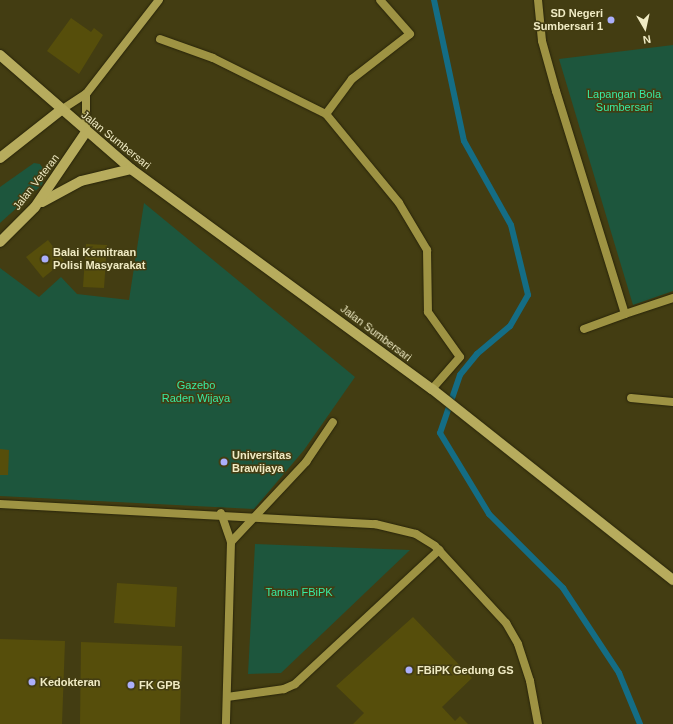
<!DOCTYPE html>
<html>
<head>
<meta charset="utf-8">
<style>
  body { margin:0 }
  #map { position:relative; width:673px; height:724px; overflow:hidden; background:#433d12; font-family:Arial,sans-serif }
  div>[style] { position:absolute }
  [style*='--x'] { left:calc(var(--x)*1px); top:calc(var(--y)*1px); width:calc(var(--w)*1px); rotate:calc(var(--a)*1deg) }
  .green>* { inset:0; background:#1d563d }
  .stream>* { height:6px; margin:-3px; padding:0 3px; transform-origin:3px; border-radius:3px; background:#146d85 }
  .building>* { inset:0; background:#564e0b }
  .roads { filter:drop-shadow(0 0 1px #28240a) drop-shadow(0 0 1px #28240a) }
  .service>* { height:8px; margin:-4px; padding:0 4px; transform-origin:4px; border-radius:4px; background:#9e9343 }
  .minor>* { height:8px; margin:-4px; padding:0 4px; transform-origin:4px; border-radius:4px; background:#9e9343 }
  .secondary>* { height:8px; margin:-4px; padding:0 4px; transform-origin:4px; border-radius:4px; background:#aa9f50 }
  .primary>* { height:10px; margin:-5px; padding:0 5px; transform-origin:5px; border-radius:5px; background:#b7ac5d }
  .dots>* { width:11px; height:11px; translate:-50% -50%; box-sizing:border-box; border:2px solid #433d12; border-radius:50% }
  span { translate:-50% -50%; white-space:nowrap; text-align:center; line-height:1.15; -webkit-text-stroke:3px #433d12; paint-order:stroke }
  .poi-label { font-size:11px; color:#f0ebc4; font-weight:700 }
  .right { translate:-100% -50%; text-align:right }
  .left { translate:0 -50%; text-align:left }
  .park-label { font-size:11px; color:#37eba5 }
  .street-label { font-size:11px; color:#f0ebc4 }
  .north { position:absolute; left:625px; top:8px; width:40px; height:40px; -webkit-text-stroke:3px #433d12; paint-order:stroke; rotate:171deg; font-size:11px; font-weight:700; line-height:16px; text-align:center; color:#f0ebc4 }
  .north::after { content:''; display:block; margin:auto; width:14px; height:18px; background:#f0ebc4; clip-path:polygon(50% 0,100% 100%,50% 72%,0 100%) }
</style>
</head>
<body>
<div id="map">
  <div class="green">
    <div style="clip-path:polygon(673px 45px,673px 291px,633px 305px,559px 59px)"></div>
    <div style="clip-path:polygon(34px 163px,40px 164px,46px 173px,42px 185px,0 223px,0 187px)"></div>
    <div style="clip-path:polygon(144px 203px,355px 377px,304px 450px,254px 509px,0 496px,0 268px,39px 297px,61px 277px,77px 294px,129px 300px)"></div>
    <div style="clip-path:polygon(255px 544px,410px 550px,281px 673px,248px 674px)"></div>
  </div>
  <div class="stream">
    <div style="--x:434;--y:0;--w:144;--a:78"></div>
    <div style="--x:464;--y:141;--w:96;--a:60.8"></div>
    <div style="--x:511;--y:225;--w:72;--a:76.3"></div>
    <div style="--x:528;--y:295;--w:36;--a:120"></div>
    <div style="--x:510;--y:326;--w:43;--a:139.7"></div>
    <div style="--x:477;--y:354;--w:27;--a:129"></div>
    <div style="--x:460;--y:375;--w:61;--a:109"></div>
    <div style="--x:440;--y:433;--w:95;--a:58.8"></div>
    <div style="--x:489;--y:514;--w:105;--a:45"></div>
    <div style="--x:563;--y:588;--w:102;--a:56.6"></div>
    <div style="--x:619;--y:673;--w:55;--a:67.6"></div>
  </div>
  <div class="building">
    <div style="clip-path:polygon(71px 18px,91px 32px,94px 28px,103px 35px,79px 74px,47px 51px)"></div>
    <div style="clip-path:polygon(48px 240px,64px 261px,43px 278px,26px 257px)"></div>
    <div style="clip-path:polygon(86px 244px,107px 245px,104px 288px,83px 287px)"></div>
    <div style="clip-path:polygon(0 449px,9px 450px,8px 475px,0 475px)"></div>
    <div style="clip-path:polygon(117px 583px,177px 587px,175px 627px,114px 623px)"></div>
    <div style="clip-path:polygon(413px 617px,472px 678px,442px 707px,455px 721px,460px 716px,468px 724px,353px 724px,364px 713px,336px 686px)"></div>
    <div style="clip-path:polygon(0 639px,65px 641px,62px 724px,0 724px)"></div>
    <div style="clip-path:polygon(81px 642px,182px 646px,180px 724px,80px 724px)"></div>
  </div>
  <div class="roads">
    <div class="service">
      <div style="--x:0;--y:504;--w:376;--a:3.1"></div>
      <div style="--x:375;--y:524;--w:42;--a:13.7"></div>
      <div style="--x:416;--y:534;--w:22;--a:32"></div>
      <div style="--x:435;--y:546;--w:105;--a:47.3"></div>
      <div style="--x:506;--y:623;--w:24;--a:60"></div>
      <div style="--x:518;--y:644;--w:39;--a:72"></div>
      <div style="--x:530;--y:681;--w:44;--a:79.5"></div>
      <div style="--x:221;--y:513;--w:31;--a:71"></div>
      <div style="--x:231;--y:542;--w:182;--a:91.6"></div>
      <div style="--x:231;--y:542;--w:110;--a:-46.8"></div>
      <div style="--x:306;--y:462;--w:48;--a:-56"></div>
      <div style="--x:227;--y:697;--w:58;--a:-8"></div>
      <div style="--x:284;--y:689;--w:12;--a:-24"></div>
      <div style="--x:295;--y:684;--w:197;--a:-42.9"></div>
    </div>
    <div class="minor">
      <div style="--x:538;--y:0;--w:41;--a:84.4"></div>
      <div style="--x:542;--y:41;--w:52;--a:74.4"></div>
      <div style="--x:556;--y:91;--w:233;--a:72.8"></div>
      <div style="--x:625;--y:314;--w:51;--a:-18.4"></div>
      <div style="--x:160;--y:39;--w:56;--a:19.7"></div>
      <div style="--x:213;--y:58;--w:126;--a:26.4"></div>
      <div style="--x:326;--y:114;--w:115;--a:50.6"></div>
      <div style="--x:399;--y:203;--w:55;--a:59.2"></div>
      <div style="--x:427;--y:250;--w:62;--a:89.1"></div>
      <div style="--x:428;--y:312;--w:55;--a:54.6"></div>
      <div style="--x:460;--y:357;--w:43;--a:131.2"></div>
      <div style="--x:326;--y:114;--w:44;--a:-53.4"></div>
      <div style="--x:352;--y:79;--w:73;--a:-37.8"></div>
      <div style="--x:410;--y:34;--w:45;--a:-131.4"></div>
      <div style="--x:584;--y:329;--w:44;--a:-20.1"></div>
      <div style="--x:631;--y:398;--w:42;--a:5.4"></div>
    </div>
    <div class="secondary">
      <div style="--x:61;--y:110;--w:30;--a:-33"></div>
      <div style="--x:86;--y:94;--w:119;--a:-52.2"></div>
      <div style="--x:86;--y:132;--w:38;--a:-90"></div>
    </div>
    <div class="primary">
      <div style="--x:0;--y:55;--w:174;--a:41"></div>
      <div style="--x:131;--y:169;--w:373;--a:36.2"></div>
      <div style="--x:432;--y:389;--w:308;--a:38.4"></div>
      <div style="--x:0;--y:158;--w:78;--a:-38.2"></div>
      <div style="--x:42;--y:202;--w:44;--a:-28.3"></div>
      <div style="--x:81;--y:181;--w:51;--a:-13.5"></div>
      <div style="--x:0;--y:242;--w:49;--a:-45"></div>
      <div style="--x:35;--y:207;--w:91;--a:-55.8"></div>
    </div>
  </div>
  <div class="dots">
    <div style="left:611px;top:20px;background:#abaffb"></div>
    <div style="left:45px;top:259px;background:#abaffb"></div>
    <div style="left:224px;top:462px;background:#abaffb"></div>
    <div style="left:409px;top:670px;background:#abaffb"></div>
    <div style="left:32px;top:682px;background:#abaffb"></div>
    <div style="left:131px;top:685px;background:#abaffb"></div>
  </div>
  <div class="poi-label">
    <span class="right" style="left:603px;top:20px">SD Negeri<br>Sumbersari 1</span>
    <span class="left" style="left:53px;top:259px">Balai Kemitraan<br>Polisi Masyarakat</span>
    <span class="left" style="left:232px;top:462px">Universitas<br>Brawijaya</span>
    <span class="left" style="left:417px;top:670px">FBiPK Gedung GS</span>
    <span class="left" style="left:40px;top:682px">Kedokteran</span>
    <span class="left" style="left:139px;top:685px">FK GPB</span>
  </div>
  <div class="park-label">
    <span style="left:624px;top:101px">Lapangan Bola<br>Sumbersari</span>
    <span style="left:196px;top:392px">Gazebo<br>Raden Wijaya</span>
    <span style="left:299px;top:592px">Taman FBiPK</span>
  </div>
  <div class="street-label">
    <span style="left:116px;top:140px;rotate:39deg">Jalan Sumbersari</span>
    <span style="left:36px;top:182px;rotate:-52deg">Jalan Veteran</span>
    <span style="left:376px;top:333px;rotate:37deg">Jalan Sumbersari</span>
  </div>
  <div class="north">N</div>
</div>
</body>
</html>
